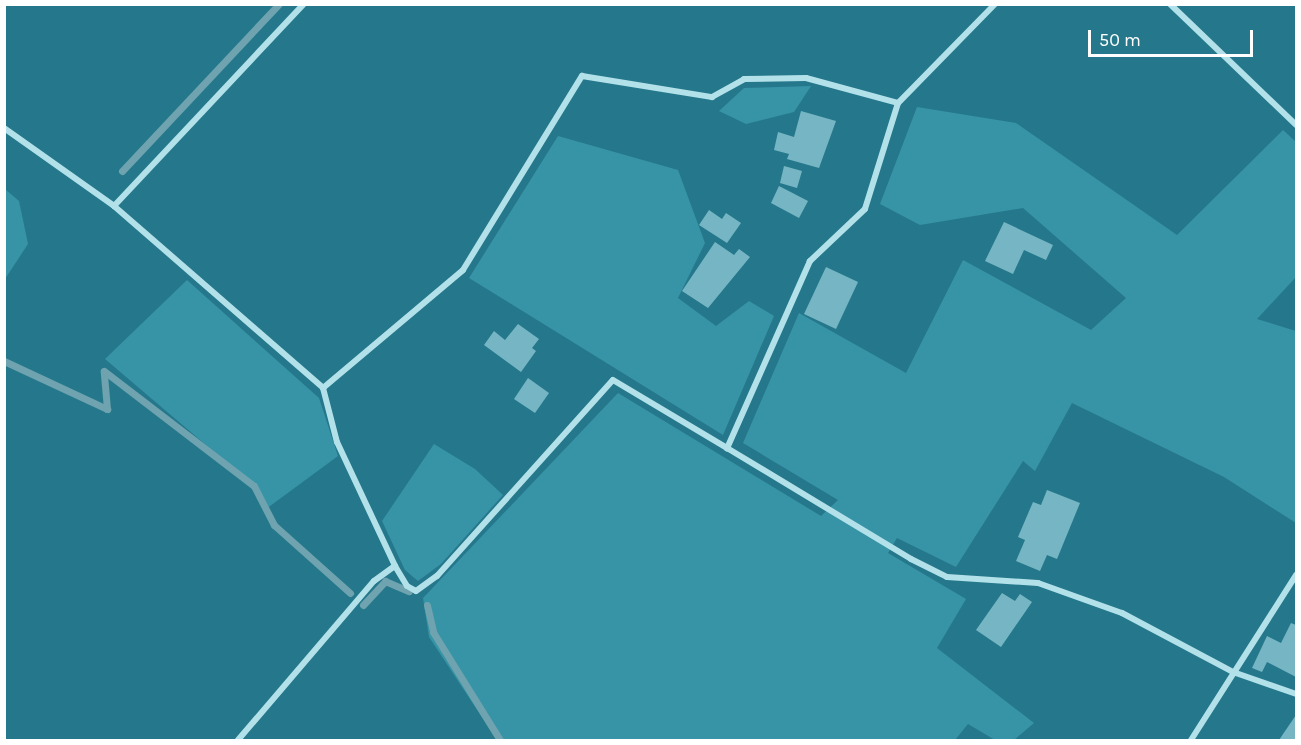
<!DOCTYPE html>
<html>
<head>
<meta charset="utf-8">
<style>
  body { margin:0 }
  #map { position:relative; width:1301px; height:745px; overflow:hidden; background:#25788b; font-family:Karla,sans-serif }
  div>[style] { position:absolute }
  [style*='--x'] { left:calc(var(--x)*1px); top:calc(var(--y)*1px); width:calc(var(--w)*1px); rotate:calc(var(--a)*1deg) }
  .green>* { inset:0; background:#3793a6 }
  .stream>* { height:7px; margin:-3.5px; padding:0 3.5px; transform-origin:3.5px; border-radius:3.5px; background:#6ea3af }
  .building>* { inset:0; background:#76b6c4 }
  .minor>* { height:6px; margin:-3px; padding:0 3px; transform-origin:3px; border-radius:3px; background:#b3e1ea }
  span { translate:-50% -50%; white-space:nowrap; text-align:center; line-height:1.15; -webkit-text-stroke:6px #25788b; paint-order:stroke }
  .frame { position:absolute; inset:0; border:6px solid #fff; pointer-events:none }
  .scale { position:absolute; left:1088px; top:30px; width:165px; height:27px; box-sizing:border-box; border:3px solid #fff; border-top:0; padding-left:8px; font-size:18px; line-height:21px; white-space:nowrap; color:#fff; -webkit-text-stroke:4px #25788b; paint-order:stroke }
</style>
</head>
<body>
<div id="map">
  <div class="green">
    <div style="clip-path:polygon(811px 86px,794px 112px,746px 124px,719px 111px,744px 88px)"></div>
    <div style="clip-path:polygon(917px 107px,1016px 123px,1177px 235px,1283px 130px,1296px 142px,1296px 277px,1257px 319px,1296px 331px,1296px 523px,1224px 477px,1072px 403px,1035px 471px,1023px 461px,956px 567px,897px 538px,888px 553px,966px 599px,937px 648px,1034px 723px,1014px 740px,995px 740px,968px 724px,955px 740px,497px 740px,429px 637px,423px 598px,618px 393px,821px 516px,838px 500px,743px 443px,799px 313px,906px 373px,963px 260px,1091px 330px,1126px 298px,1023px 208px,920px 225px,880px 204px)"></div>
    <div style="clip-path:polygon(558px 136px,678px 170px,705px 243px,678px 298px,716px 326px,749px 301px,774px 316px,723px 435px,469px 278px)"></div>
    <div style="clip-path:polygon(5px 189px,19px 201px,28px 244px,5px 279px)"></div>
    <div style="clip-path:polygon(187px 280px,319px 398px,338px 456px,266px 509px,253px 485px,105px 359px)"></div>
    <div style="clip-path:polygon(434px 444px,475px 469px,503px 495px,441px 564px,418px 581px,405px 570px,382px 521px)"></div>
  </div>
  <div class="stream">
    <div style="--x:122;--y:171;--w:229;--a:-46.8"></div>
    <div style="--x:4;--y:361;--w:114;--a:25"></div>
    <div style="--x:107;--y:409;--w:38;--a:-95"></div>
    <div style="--x:104;--y:371;--w:189;--a:37.5"></div>
    <div style="--x:254;--y:486;--w:44;--a:62.9"></div>
    <div style="--x:274;--y:525;--w:102;--a:41.8"></div>
    <div style="--x:363;--y:605;--w:33;--a:-47"></div>
    <div style="--x:385;--y:581;--w:26;--a:23"></div>
    <div style="--x:427;--y:605;--w:28;--a:77"></div>
    <div style="--x:433;--y:632;--w:127;--a:58.2"></div>
  </div>
  <div class="building">
    <div style="clip-path:polygon(801px 111px,836px 121px,819px 168px,787px 159px,789px 154px,774px 150px,778px 132px,794px 137px)"></div>
    <div style="clip-path:polygon(784px 166px,802px 171px,797px 188px,780px 183px)"></div>
    <div style="clip-path:polygon(779px 186px,808px 201px,799px 218px,771px 203px)"></div>
    <div style="clip-path:polygon(709px 210px,722px 219px,726px 213px,741px 223px,727px 243px,699px 225px)"></div>
    <div style="clip-path:polygon(1004px 222px,1053px 245px,1046px 260px,1024px 250px,1013px 274px,985px 261px)"></div>
    <div style="clip-path:polygon(715px 242px,734px 255px,739px 249px,750px 257px,708px 308px,682px 291px)"></div>
    <div style="clip-path:polygon(826px 267px,858px 282px,836px 329px,804px 314px)"></div>
    <div style="clip-path:polygon(518px 324px,539px 339px,532px 348px,536px 351px,521px 372px,484px 345px,494px 331px,505px 340px)"></div>
    <div style="clip-path:polygon(528px 378px,549px 393px,535px 413px,514px 399px)"></div>
    <div style="clip-path:polygon(1047px 490px,1080px 503px,1057px 559px,1047px 555px,1040px 571px,1016px 561px,1025px 540px,1018px 537px,1033px 502px,1041px 505px)"></div>
    <div style="clip-path:polygon(1002px 593px,1015px 601px,1020px 594px,1032px 602px,1001px 647px,976px 630px)"></div>
    <div style="clip-path:polygon(1291px 623px,1296px 625px,1296px 677px,1267px 662px,1262px 672px,1252px 668px,1267px 636px,1281px 643px)"></div>
    <div style="clip-path:polygon(1296px 715px,1296px 740px,1279px 740px)"></div>
  </div>
  <div class="minor">
    <div style="--x:995;--y:4;--w:139;--a:134.4"></div>
    <div style="--x:898;--y:103;--w:111;--a:107.3"></div>
    <div style="--x:865;--y:209;--w:76;--a:136.6"></div>
    <div style="--x:810;--y:261;--w:205;--a:113.9"></div>
    <div style="--x:727;--y:448;--w:215;--a:31.1"></div>
    <div style="--x:911;--y:559;--w:40;--a:26.6"></div>
    <div style="--x:947;--y:577;--w:91;--a:3.8"></div>
    <div style="--x:1038;--y:583;--w:89;--a:19.7"></div>
    <div style="--x:1122;--y:613;--w:126;--a:28"></div>
    <div style="--x:1233;--y:672;--w:67;--a:19.2"></div>
    <div style="--x:1170;--y:4;--w:175;--a:43.8"></div>
    <div style="--x:4;--y:128;--w:135;--a:35.3"></div>
    <div style="--x:114;--y:206;--w:277;--a:-46.8"></div>
    <div style="--x:114;--y:206;--w:277;--a:41"></div>
    <div style="--x:323;--y:388;--w:183;--a:-40.1"></div>
    <div style="--x:463;--y:270;--w:228;--a:-58.5"></div>
    <div style="--x:582;--y:76;--w:132;--a:9.2"></div>
    <div style="--x:712;--y:97;--w:37;--a:-29"></div>
    <div style="--x:744;--y:79;--w:62;--a:-0.9"></div>
    <div style="--x:806;--y:78;--w:95;--a:15.2"></div>
    <div style="--x:323;--y:388;--w:56;--a:75.5"></div>
    <div style="--x:337;--y:442;--w:137;--a:64.9"></div>
    <div style="--x:238;--y:740;--w:209;--a:-49.5"></div>
    <div style="--x:374;--y:581;--w:26;--a:-36"></div>
    <div style="--x:395;--y:566;--w:23;--a:59"></div>
    <div style="--x:407;--y:586;--w:10;--a:29"></div>
    <div style="--x:416;--y:591;--w:26;--a:-36"></div>
    <div style="--x:437;--y:576;--w:263;--a:-48.1"></div>
    <div style="--x:613;--y:380;--w:133;--a:30.8"></div>
    <div style="--x:1191;--y:740;--w:196;--a:-57.5"></div>
  </div>
  <div class="frame"></div>
  <div class="scale">50 m</div>
</div>
</body>
</html>
